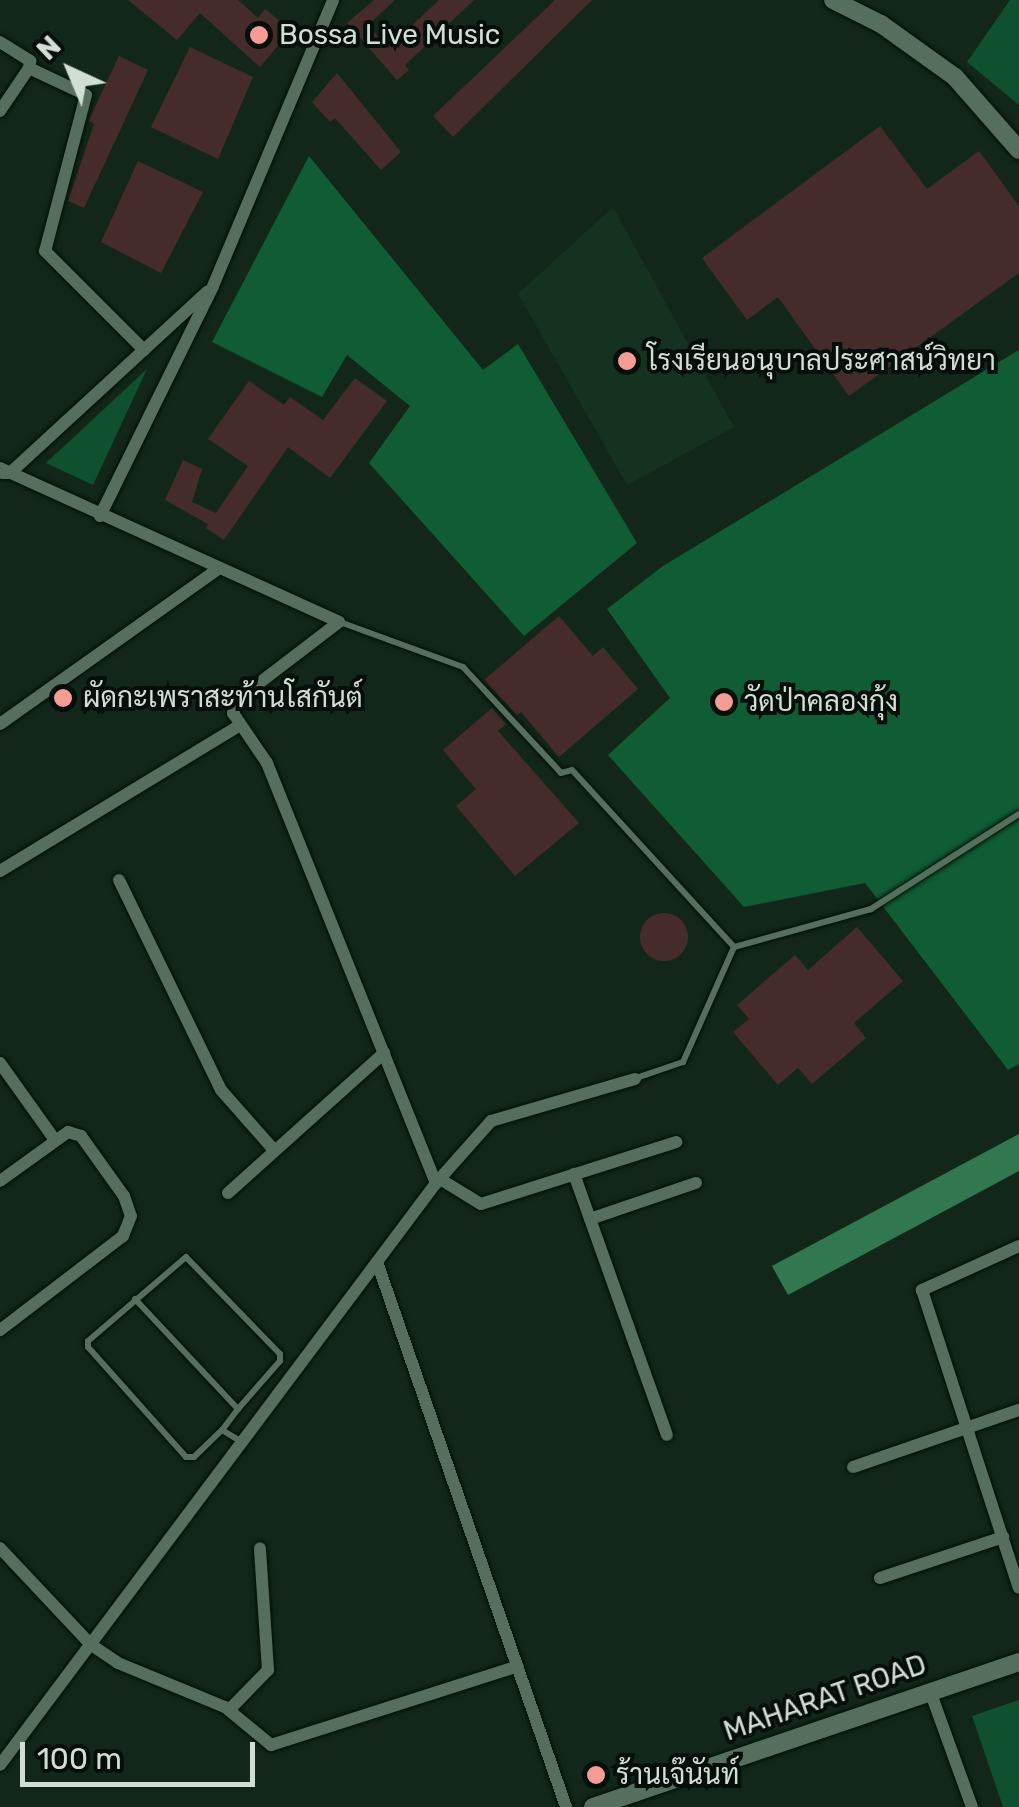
<!DOCTYPE html>
<html>
<head>
<meta charset="utf-8">
<style>
  body { margin:0 }
  #map { position:relative; width:1019px; height:1807px; overflow:hidden; background:#12271a; font-family:Rubik,Sarabun,sans-serif }
  div>[style] { position:absolute }
  [style*='--x'] { left:calc(var(--x)*1px); top:calc(var(--y)*1px); width:calc(var(--w)*1px); rotate:calc(var(--a)*1deg) }
  .built>* { inset:0; background:#153120 }
  .green>* { inset:0; background:#0f502e }
  .forest>* { inset:0; background:#0f5c35 }
  .water>* { inset:0; background:#31774f }
  .building>* { inset:0; background:#452c2a }
  .round { border-radius:50% }
  .roads { filter:drop-shadow(0 0 2px #001005) drop-shadow(0 0 2px #001005) }
  .lane>* { height:6px; margin:-3px; padding:0 3px; transform-origin:3px; border-radius:3px; background:#566e5e }
  .street>* { height:12px; margin:-6px; padding:0 6px; transform-origin:6px; border-radius:6px; background:#566e5e }
  .secondary>* { height:18px; margin:-9px; padding:0 9px; transform-origin:9px; border-radius:9px; background:#566e5e }
  .dots>* { width:28px; height:28px; translate:-50% -50%; box-sizing:border-box; border:5px solid #050e08; border-radius:50% }
  span { translate:-50% -50%; white-space:nowrap; text-align:center; line-height:1.15; -webkit-text-stroke:8px #050e08; paint-order:stroke }
  .poi-label { font-size:28px; color:#d0ded4 }
  .left { translate:0 -50%; text-align:left }
  .street-label { font-size:28px; color:#d0ded4 }
  .north { position:absolute; left:20px; top:20px; width:100px; height:100px; -webkit-text-stroke:8px #050e08; paint-order:stroke; rotate:316deg; font-size:28px; font-weight:700; line-height:40px; text-align:center; color:#d0ded4 }
  .north::after { content:''; display:block; margin:auto; width:35px; height:45px; background:#d0ded4; clip-path:polygon(50% 0,100% 100%,50% 72%,0 100%) }
  .scale { position:absolute; left:20px; top:1742px; width:235px; height:45px; box-sizing:border-box; border:5px solid #d0ded4; border-top:0; padding-left:12px; font-size:30px; line-height:35px; white-space:nowrap; color:#d0ded4; -webkit-text-stroke:8px #050e08; paint-order:stroke }
</style>
</head>
<body>
<div id="map">
  <div class="built">
    <div style="clip-path:polygon(613px 207px,734px 427px,627px 485px,518px 294px)"></div>
  </div>
  <div class="green">
    <div style="clip-path:polygon(1010px 0,1019px 0,1019px 105px,967px 62px)"></div>
    <div style="clip-path:polygon(147px 369px,93px 485px,46px 463px)"></div>
    <div style="clip-path:polygon(1019px 1700px,1019px 1807px,1003px 1807px,972px 1716px)"></div>
  </div>
  <div class="forest">
    <div style="clip-path:polygon(309px 156px,483px 370px,518px 344px,637px 543px,524px 636px,369px 463px,410px 406px,347px 355px,322px 397px,212px 342px)"></div>
    <div style="clip-path:polygon(1019px 350px,1019px 1064px,1008px 1070px,865px 883px,744px 907px,608px 755px,670px 698px,607px 609px,663px 566px)"></div>
  </div>
  <div class="water">
    <div style="clip-path:polygon(1019px 1134px,1019px 1171px,788px 1295px,772px 1266px)"></div>
  </div>
  <div class="building">
    <div style="clip-path:polygon(128px 0,238px 0,258px 18px,265px 9px,291px 30px,260px 67px,200px 13px,177px 40px)"></div>
    <div style="clip-path:polygon(374px 0,395px 0,368px 25px,388px 48px,439px 0,474px 0,405px 65px,409px 70px,397px 80px,347px 23px)"></div>
    <div style="clip-path:polygon(555px 0,592px 0,453px 137px,433px 116px)"></div>
    <div style="clip-path:polygon(190px 47px,253px 77px,218px 159px,151px 127px)"></div>
    <div style="clip-path:polygon(119px 56px,148px 70px,84px 208px,68px 201px,94px 124px,89px 121px,92px 113px)"></div>
    <div style="clip-path:polygon(337px 73px,401px 152px,381px 170px,335px 118px,330px 122px,312px 102px)"></div>
    <div style="clip-path:polygon(880px 126px,927px 189px,979px 151px,1019px 206px,1019px 273px,849px 396px,778px 297px,747px 320px,702px 258px)"></div>
    <div style="clip-path:polygon(138px 161px,203px 192px,161px 273px,101px 242px)"></div>
    <div style="clip-path:polygon(355px 378px,387px 401px,330px 478px,288px 447px,224px 540px,206px 528px,208px 524px,165px 500px,183px 460px,202px 469px,192px 502px,216px 513px,248px 466px,208px 439px,249px 381px,284px 405px,290px 397px,323px 420px)"></div>
    <div style="clip-path:polygon(559px 616px,593px 656px,603px 647px,638px 689px,559px 757px,521px 712px,517px 715px,484px 680px)"></div>
    <div style="clip-path:polygon(492px 708px,506px 724px,498px 731px,579px 823px,515px 876px,456px 806px,476px 789px,443px 750px)"></div>
    <div class="round" style="left:640px;top:913px;width:48px;height:48px"></div>
    <div style="clip-path:polygon(857px 927px,903px 981px,854px 1023px,866px 1038px,812px 1084px,798px 1068px,778px 1085px,733px 1032px,749px 1019px,737px 1005px,795px 955px,808px 970px)"></div>
  </div>
  <div class="roads">
    <div class="lane">
      <div style="--x:340;--y:622;--w:131;--a:20.1"></div>
      <div style="--x:463;--y:667;--w:144;--a:47.2"></div>
      <div style="--x:561;--y:773;--w:11;--a:-15"></div>
      <div style="--x:572;--y:770;--w:240;--a:47.5"></div>
      <div style="--x:734;--y:947;--w:126;--a:113.9"></div>
      <div style="--x:683;--y:1062;--w:50;--a:161.2"></div>
      <div style="--x:734;--y:947;--w:142;--a:-15.5"></div>
      <div style="--x:871;--y:909;--w:176;--a:-32.7"></div>
      <div style="--x:135;--y:1299;--w:151;--a:46.9"></div>
      <div style="--x:238;--y:1409;--w:26;--a:127"></div>
      <div style="--x:238;--y:1409;--w:64;--a:-48.8"></div>
      <div style="--x:280;--y:1361;--w:7;--a:-90"></div>
      <div style="--x:280;--y:1354;--w:135;--a:-134.1"></div>
      <div style="--x:186;--y:1257;--w:129;--a:139.4"></div>
      <div style="--x:88;--y:1341;--w:6;--a:90"></div>
      <div style="--x:88;--y:1347;--w:147;--a:48.3"></div>
      <div style="--x:186;--y:1457;--w:8;--a:0"></div>
      <div style="--x:194;--y:1457;--w:39;--a:-44"></div>
      <div style="--x:222;--y:1430;--w:21;--a:31"></div>
    </div>
    <div class="street">
      <div style="--x:0;--y:42;--w:36;--a:32"></div>
      <div style="--x:30;--y:61;--w:7;--a:98"></div>
      <div style="--x:29;--y:68;--w:63;--a:25.3"></div>
      <div style="--x:86;--y:95;--w:161;--a:104.7"></div>
      <div style="--x:45;--y:251;--w:140;--a:45"></div>
      <div style="--x:0;--y:111;--w:52;--a:-56"></div>
      <div style="--x:0;--y:468;--w:372;--a:24.4"></div>
      <div style="--x:339;--y:622;--w:128;--a:142.6"></div>
      <div style="--x:237;--y:700;--w:14;--a:107"></div>
      <div style="--x:233;--y:713;--w:60;--a:55.8"></div>
      <div style="--x:267;--y:763;--w:453;--a:68.1"></div>
      <div style="--x:436;--y:1183;--w:727;--a:126.84"></div>
      <div style="--x:2;--y:473;--w:8;--a:0"></div>
      <div style="--x:10;--y:473;--w:268;--a:-42.6"></div>
      <div style="--x:100;--y:516;--w:256;--a:-63.8"></div>
      <div style="--x:213;--y:286;--w:310;--a:-67.2"></div>
      <div style="--x:0;--y:724;--w:266;--a:-35.4"></div>
      <div style="--x:0;--y:871;--w:281;--a:-31.3"></div>
      <div style="--x:119;--y:880;--w:233;--a:64.1"></div>
      <div style="--x:221;--y:1090;--w:79;--a:48.6"></div>
      <div style="--x:0;--y:1063;--w:95;--a:54.5"></div>
      <div style="--x:574;--y:1174;--w:277;--a:70.4"></div>
      <div style="--x:440;--y:1179;--w:48;--a:31.4"></div>
      <div style="--x:481;--y:1204;--w:205;--a:-17.6"></div>
      <div style="--x:0;--y:1181;--w:84;--a:-35.8"></div>
      <div style="--x:68;--y:1132;--w:14;--a:17"></div>
      <div style="--x:81;--y:1136;--w:74;--a:54.4"></div>
      <div style="--x:124;--y:1196;--w:21;--a:71"></div>
      <div style="--x:131;--y:1216;--w:22;--a:112"></div>
      <div style="--x:123;--y:1236;--w:155;--a:142.6"></div>
      <div style="--x:436;--y:1183;--w:83;--a:-48.4"></div>
      <div style="--x:491;--y:1121;--w:150;--a:-16.3"></div>
      <div style="--x:228;--y:1193;--w:210;--a:-41.9"></div>
      <div style="--x:590;--y:1219;--w:112;--a:-18.8"></div>
      <div style="--x:1019;--y:1246;--w:107;--a:155.6"></div>
      <div style="--x:922;--y:1290;--w:313;--a:72"></div>
      <div style="--x:377;--y:1262;--w:577;--a:70.87"></div>
      <div style="--x:853;--y:1467;--w:176;--a:-19"></div>
      <div style="--x:0;--y:1548;--w:132;--a:46.8"></div>
      <div style="--x:90;--y:1644;--w:34;--a:34"></div>
      <div style="--x:118;--y:1663;--w:116;--a:22.4"></div>
      <div style="--x:225;--y:1707;--w:60;--a:39.6"></div>
      <div style="--x:271;--y:1745;--w:259;--a:-17.7"></div>
      <div style="--x:880;--y:1578;--w:130;--a:-18.4"></div>
      <div style="--x:930;--y:1691;--w:123;--a:70.1"></div>
      <div style="--x:229;--y:1710;--w:56;--a:-45.7"></div>
      <div style="--x:268;--y:1670;--w:122;--a:-93.8"></div>
    </div>
    <div class="secondary">
      <div style="--x:833;--y:0;--w:54;--a:26.6"></div>
      <div style="--x:881;--y:24;--w:91;--a:35.6"></div>
      <div style="--x:955;--y:77;--w:97;--a:48.8"></div>
      <div style="--x:593;--y:1807;--w:450;--a:-18.8"></div>
    </div>
  </div>
  <div class="dots">
    <div style="left:259px;top:35px;background:#f59c96"></div>
    <div style="left:627px;top:361px;background:#f59c96"></div>
    <div style="left:63px;top:698px;background:#f59c96"></div>
    <div style="left:724px;top:702px;background:#f59c96"></div>
    <div style="left:596px;top:1775px;background:#f59c96"></div>
  </div>
  <div class="poi-label">
    <span class="left" style="left:279px;top:35px">Bossa Live Music</span>
    <span class="left" style="left:647px;top:361px">โรงเรียนอนุบาลประศาสน์วิทยา</span>
    <span class="left" style="left:83px;top:698px">ผัดกะเพราสะท้านโสกันต์</span>
    <span class="left" style="left:744px;top:702px">วัดป่าคลองกุ้ง</span>
    <span class="left" style="left:616px;top:1775px">ร้านเจ๊นันท์</span>
  </div>
  <div class="street-label">
    <span style="left:825px;top:1698px;rotate:-19deg">MAHARAT ROAD</span>
  </div>
  <div class="north">N</div>
  <div class="scale">100 m</div>
</div>
</body>
</html>
